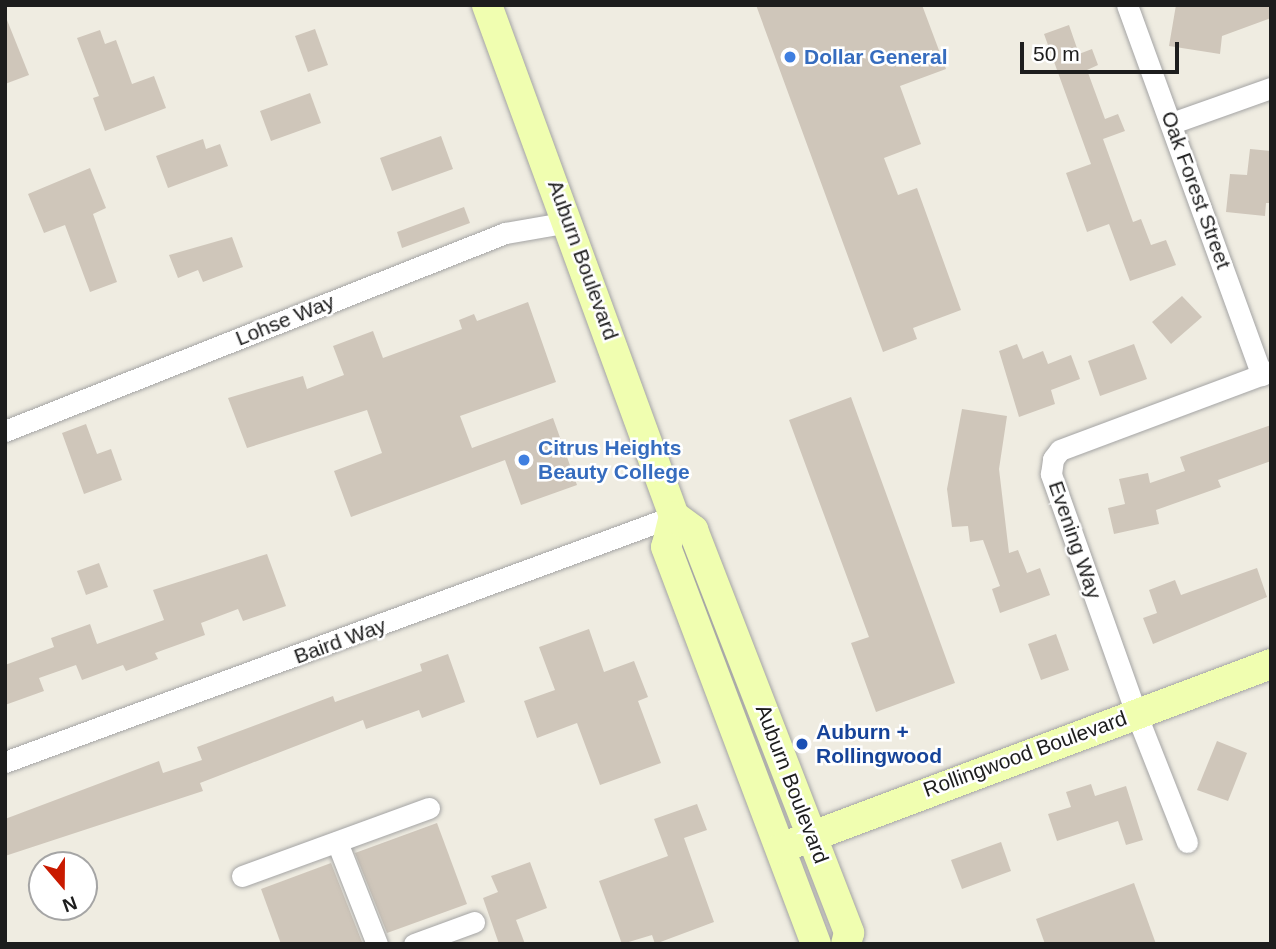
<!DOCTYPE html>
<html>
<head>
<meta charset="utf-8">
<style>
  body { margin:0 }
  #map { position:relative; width:1276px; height:949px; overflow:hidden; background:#efece1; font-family:Helvetica,sans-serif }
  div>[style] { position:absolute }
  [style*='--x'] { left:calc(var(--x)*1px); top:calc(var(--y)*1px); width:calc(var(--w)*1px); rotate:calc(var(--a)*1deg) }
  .building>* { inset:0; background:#cfc6ba }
  .roads { filter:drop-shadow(0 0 2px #a4a4a4) drop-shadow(0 0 2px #a4a4a4) }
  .street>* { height:21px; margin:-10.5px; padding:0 10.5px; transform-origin:10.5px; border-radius:10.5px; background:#fff }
  .secondary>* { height:30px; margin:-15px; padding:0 15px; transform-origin:15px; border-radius:15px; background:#f0feb0 }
  .dots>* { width:19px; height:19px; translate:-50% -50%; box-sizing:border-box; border:4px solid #fff; border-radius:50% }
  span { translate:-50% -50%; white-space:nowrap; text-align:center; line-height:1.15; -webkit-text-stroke:5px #fff; paint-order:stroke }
  .shop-label { font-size:21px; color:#366cbe; font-weight:700 }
  .left { translate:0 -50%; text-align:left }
  .street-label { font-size:21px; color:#1d1d1d }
  .transit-label { font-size:21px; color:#164399; font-weight:700 }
  .frame { position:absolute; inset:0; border:7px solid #1d1d1d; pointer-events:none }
  .north { position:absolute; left:28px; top:851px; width:70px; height:70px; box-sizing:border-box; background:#fff; border:2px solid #a5a5a5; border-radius:50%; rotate:160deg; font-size:19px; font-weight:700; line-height:28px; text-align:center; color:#1d1d1d }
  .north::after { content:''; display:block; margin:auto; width:24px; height:32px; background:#c91a00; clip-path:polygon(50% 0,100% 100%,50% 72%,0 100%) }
  .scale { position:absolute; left:1020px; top:42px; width:159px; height:32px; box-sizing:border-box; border:4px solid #1d1d1d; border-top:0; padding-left:9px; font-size:21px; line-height:24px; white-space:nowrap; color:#1d1d1d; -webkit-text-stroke:5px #fff; paint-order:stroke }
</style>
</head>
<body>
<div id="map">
  <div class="building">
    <div style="clip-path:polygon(756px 5px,922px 5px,946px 69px,900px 86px,921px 144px,884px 158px,898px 195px,917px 188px,961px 310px,913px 328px,917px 339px,883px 352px)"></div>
    <div style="clip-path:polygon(1176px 5px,1271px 5px,1271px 18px,1222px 36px,1220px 54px,1169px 46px)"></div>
    <div style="clip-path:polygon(5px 15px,29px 75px,5px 84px)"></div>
    <div style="clip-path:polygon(1069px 25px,1079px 54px,1092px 49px,1098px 65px,1087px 70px,1105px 119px,1118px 114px,1125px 131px,1103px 139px,1133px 222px,1141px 219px,1151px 245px,1166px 240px,1176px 265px,1130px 281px,1109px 224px,1087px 232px,1066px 173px,1091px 164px,1044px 34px)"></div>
    <div style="clip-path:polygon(315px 29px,328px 65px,308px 72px,295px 36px)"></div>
    <div style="clip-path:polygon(100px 30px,105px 44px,116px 40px,132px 84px,154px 76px,166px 108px,105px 131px,93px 98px,99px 96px,77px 38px)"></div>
    <div style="clip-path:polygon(310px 93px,321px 123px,271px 141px,260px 111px)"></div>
    <div style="clip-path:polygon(441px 136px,453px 169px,392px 191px,380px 158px)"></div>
    <div style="clip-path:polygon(203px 139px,206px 149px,220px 144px,228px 166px,168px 188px,156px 156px)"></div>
    <div style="clip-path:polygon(1250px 149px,1271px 151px,1271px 203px,1266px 203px,1265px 216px,1226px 212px,1230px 174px,1247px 175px)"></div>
    <div style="clip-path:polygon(90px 168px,106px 208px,93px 214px,117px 282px,90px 292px,65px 225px,44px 233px,28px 194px)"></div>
    <div style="clip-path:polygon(464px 207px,470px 223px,402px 248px,397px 232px)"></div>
    <div style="clip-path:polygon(232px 237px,243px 267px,203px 282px,198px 270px,178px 278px,169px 255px)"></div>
    <div style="clip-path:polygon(1182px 296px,1202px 317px,1171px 344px,1152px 322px)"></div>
    <div style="clip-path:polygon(528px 302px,556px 382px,460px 416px,472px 448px,553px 418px,577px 485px,521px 505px,505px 460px,351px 517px,334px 471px,382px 453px,367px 410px,247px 448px,228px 398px,303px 376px,307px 389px,344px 375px,333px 346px,373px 331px,383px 358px,462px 329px,459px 320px,474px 314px,477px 321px)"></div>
    <div style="clip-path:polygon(1017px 344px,1023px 359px,1043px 351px,1048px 364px,1071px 355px,1080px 379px,1051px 390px,1055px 404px,1019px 417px,999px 351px)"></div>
    <div style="clip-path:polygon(1134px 344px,1147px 379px,1100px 396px,1088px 361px)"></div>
    <div style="clip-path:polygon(851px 397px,955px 683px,876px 712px,851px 643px,869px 637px,789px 420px)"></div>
    <div style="clip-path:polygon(962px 409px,1007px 416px,999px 469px,1009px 553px,1018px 550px,1027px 573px,1040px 568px,1050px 595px,1000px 613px,992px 589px,1000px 586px,983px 540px,970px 542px,968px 526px,952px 527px,947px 489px)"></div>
    <div style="clip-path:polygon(86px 424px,97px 454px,111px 449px,122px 480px,84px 494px,62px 433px)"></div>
    <div style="clip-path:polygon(1271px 425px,1271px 461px,1218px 480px,1221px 487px,1156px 510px,1159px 524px,1114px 534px,1108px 508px,1125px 504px,1119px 479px,1148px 473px,1150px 483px,1185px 471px,1180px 457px)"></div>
    <div style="clip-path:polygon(267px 554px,286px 606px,243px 621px,238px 609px,201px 623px,205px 635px,155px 653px,158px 659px,126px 671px,123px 665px,82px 680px,76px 665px,39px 678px,44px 691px,5px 705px,5px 665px,54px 647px,51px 638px,90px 624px,97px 644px,164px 620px,153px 590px)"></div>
    <div style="clip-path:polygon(99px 563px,108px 587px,86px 595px,77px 571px)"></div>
    <div style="clip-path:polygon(1257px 568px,1267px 597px,1153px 644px,1143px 618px,1157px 613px,1149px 590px,1175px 580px,1181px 595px)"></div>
    <div style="clip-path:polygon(589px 629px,604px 672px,634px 661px,648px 697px,638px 701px,661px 763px,600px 785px,577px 723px,537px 738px,524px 701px,555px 690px,539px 647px)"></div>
    <div style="clip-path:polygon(1056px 634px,1069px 670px,1041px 680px,1028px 644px)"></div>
    <div style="clip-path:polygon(448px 654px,465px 702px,422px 718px,419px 710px,366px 729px,363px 720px,200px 783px,203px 791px,5px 856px,5px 819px,159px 761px,163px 773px,202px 760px,197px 747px,333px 696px,335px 702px,422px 671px,420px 664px)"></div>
    <div style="clip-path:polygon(1217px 741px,1247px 753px,1228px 801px,1197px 790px)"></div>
    <div style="clip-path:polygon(1091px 784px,1095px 796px,1126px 786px,1143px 840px,1126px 845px,1118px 821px,1057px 841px,1048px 814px,1071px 807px,1066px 792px)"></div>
    <div style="clip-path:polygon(697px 804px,707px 830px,684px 838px,714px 922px,655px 944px,652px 935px,622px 944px,599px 881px,668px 856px,654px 819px)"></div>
    <div style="clip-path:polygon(437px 823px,467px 904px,387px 933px,355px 853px)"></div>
    <div style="clip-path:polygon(1001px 842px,1011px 871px,962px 889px,951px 860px)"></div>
    <div style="clip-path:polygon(530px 862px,547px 908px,516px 920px,525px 944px,499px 944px,483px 898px,498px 892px,491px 876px)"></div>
    <div style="clip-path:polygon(331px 863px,362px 942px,281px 944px,261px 889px)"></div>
    <div style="clip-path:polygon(1134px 883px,1156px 944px,1045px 944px,1036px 919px)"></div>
  </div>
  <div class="roads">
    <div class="street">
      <div style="--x:1127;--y:5;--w:394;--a:70"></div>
      <div style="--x:1172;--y:123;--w:105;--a:-19.5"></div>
      <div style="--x:5;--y:431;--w:538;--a:-21.6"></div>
      <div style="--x:505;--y:233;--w:65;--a:-9.8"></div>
      <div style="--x:5;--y:762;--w:713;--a:-20.19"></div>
      <div style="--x:337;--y:842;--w:110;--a:68.6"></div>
      <div style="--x:1187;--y:842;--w:139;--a:-111.6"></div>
      <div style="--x:1136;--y:713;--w:254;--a:-109.6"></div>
      <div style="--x:1051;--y:474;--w:15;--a:-82"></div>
      <div style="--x:1053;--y:459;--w:11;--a:-52"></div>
      <div style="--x:1060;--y:450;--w:225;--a:-20.5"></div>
      <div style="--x:242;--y:876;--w:199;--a:-20"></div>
      <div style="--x:414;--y:944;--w:64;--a:-20.1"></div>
    </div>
    <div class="secondary">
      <div style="--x:487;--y:5;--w:544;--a:69.9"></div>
      <div style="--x:674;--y:516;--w:32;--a:104"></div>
      <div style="--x:666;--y:547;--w:424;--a:69.3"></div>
      <div style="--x:674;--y:516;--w:24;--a:36"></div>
      <div style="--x:693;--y:530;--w:432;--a:68.8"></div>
      <div style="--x:849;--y:933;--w:11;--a:105"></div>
      <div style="--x:781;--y:848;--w:523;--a:-20.58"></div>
    </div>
  </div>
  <div class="dots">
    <div style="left:790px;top:57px;background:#3f7fe0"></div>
    <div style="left:524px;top:460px;background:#3f7fe0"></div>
    <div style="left:802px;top:744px;background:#1a4fb4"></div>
  </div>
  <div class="shop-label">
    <span class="left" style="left:804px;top:57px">Dollar General</span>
    <span class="left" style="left:538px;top:460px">Citrus Heights<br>Beauty College</span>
  </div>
  <div class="street-label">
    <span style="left:1196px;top:190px;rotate:70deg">Oak Forest Street</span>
    <span style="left:583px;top:260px;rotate:70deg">Auburn Boulevard</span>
    <span style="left:285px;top:320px;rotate:-22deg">Lohse Way</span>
    <span style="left:1075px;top:540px;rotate:71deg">Evening Way</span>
    <span style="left:340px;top:641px;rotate:-20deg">Baird Way</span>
    <span style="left:1025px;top:754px;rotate:-20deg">Rollingwood Boulevard</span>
    <span style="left:792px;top:784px;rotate:69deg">Auburn Boulevard</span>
  </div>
  <div class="transit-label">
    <span class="left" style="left:816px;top:744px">Auburn +<br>Rollingwood</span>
  </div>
  <div class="frame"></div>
  <div class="north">N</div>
  <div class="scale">50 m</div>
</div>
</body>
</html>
